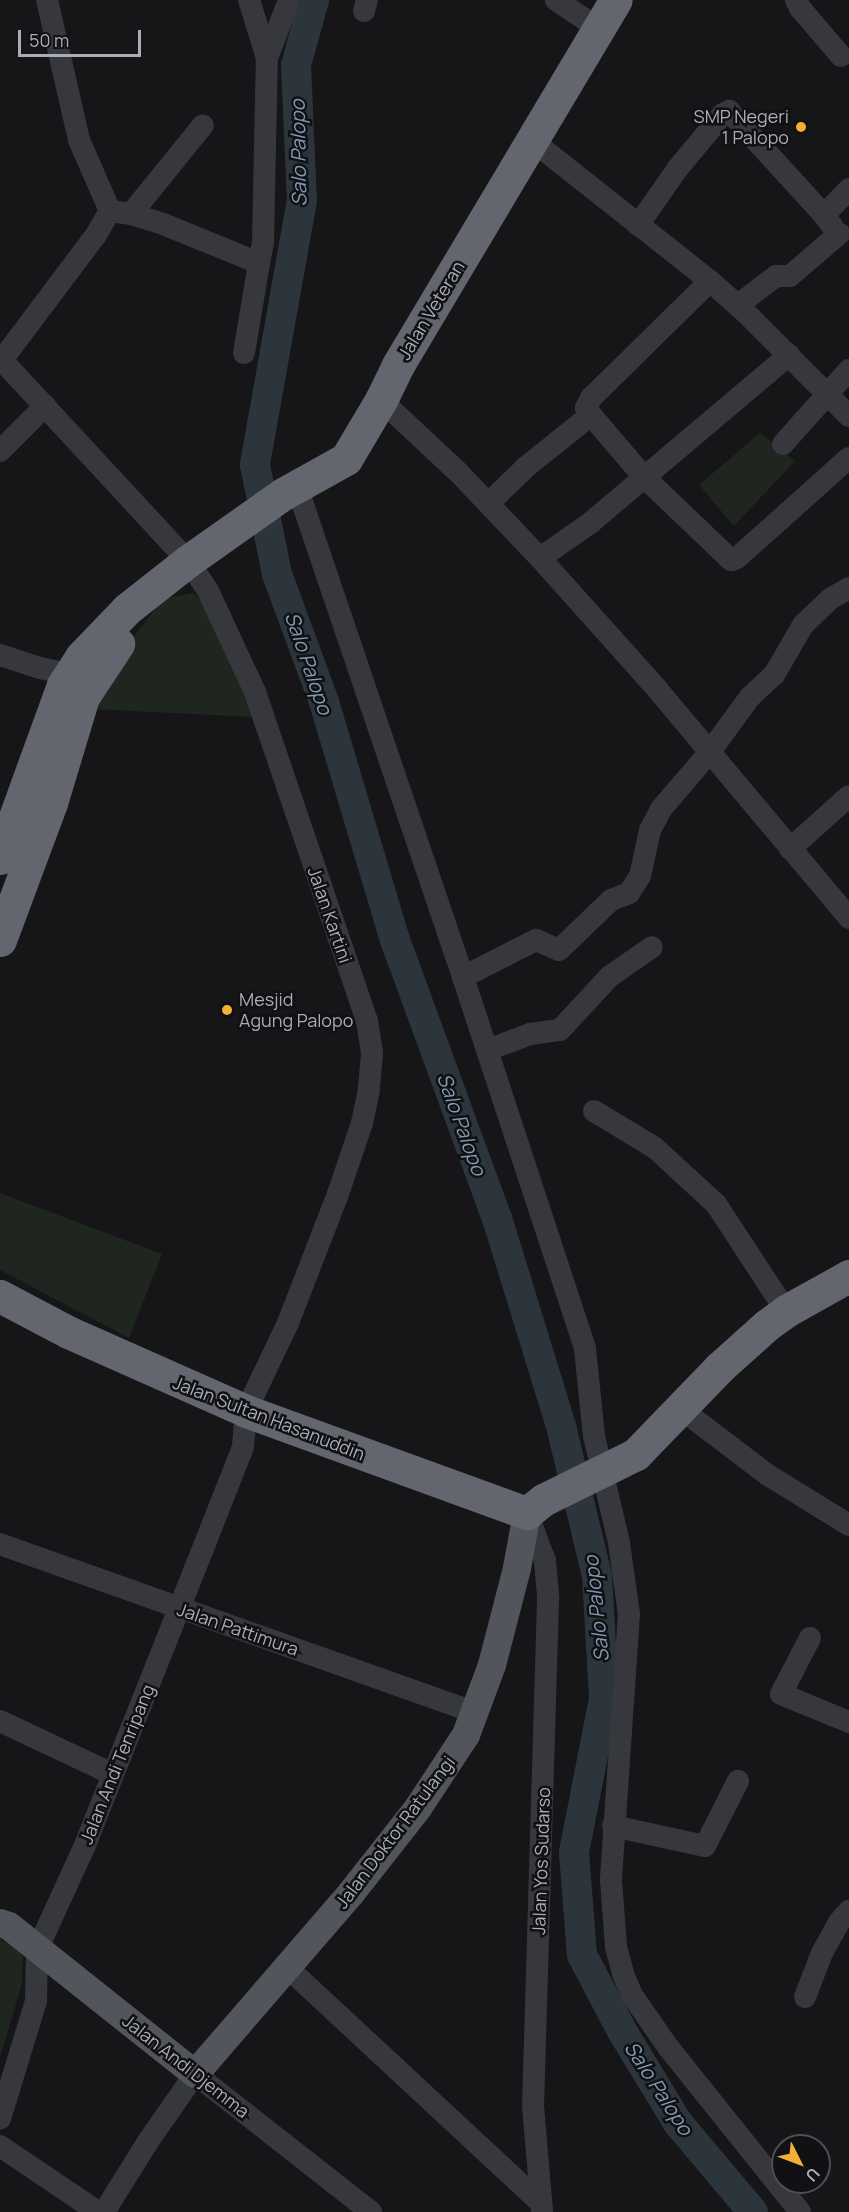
<!DOCTYPE html>
<html>
<head>
<meta charset="utf-8">
<style>
  body { margin:0 }
  #map { position:relative; width:849px; height:2212px; overflow:hidden; background:#161618; font-family:Manrope,sans-serif }
  div>[style] { position:absolute }
  [style*='--x'] { left:calc(var(--x)*1px); top:calc(var(--y)*1px); width:calc(var(--w)*1px); rotate:calc(var(--a)*1deg) }
  .green>* { inset:0; background:#1e261f }
  .river>* { height:30px; margin:-15px; padding:0 15px; transform-origin:15px; border-radius:15px; background:#2c353c }
  .minor>* { height:22px; margin:-11px; padding:0 11px; transform-origin:11px; border-radius:11px; background:#37383d }
  .major>* { height:28px; margin:-14px; padding:0 14px; transform-origin:14px; border-radius:14px; background:#53555c }
  .highway>* { height:33px; margin:-16.5px; padding:0 16.5px; transform-origin:16.5px; border-radius:16.5px; background:#63666e }
  .dots>* { width:16px; height:16px; translate:-50% -50%; box-sizing:border-box; border:3px solid #111113; border-radius:50% }
  span { translate:-50% -50%; white-space:nowrap; text-align:center; line-height:1.15; -webkit-text-stroke:5px #111113; paint-order:stroke }
  .poi-label { font-size:18px; color:#a8adb8 }
  .right { translate:-100% -50%; text-align:right }
  .left { translate:0 -50%; text-align:left }
  .street-label { font-size:18px; color:#a8adb8 }
  .water-label { font-size:20px; color:#7f9bb3; font-style:italic }
  .north { position:absolute; left:771px; top:2134px; width:60px; height:60px; box-sizing:border-box; background:#111113; border:2px solid #4d4f55; border-radius:50%; rotate:132deg; font-size:16px; font-weight:700; line-height:24px; text-align:center; color:#a8adb8 }
  .north::after { content:''; display:block; margin:auto; width:21px; height:27px; background:#f2b134; clip-path:polygon(50% 0,100% 100%,50% 72%,0 100%) }
  .scale { position:absolute; left:18px; top:30px; width:123px; height:27px; box-sizing:border-box; border:3px solid #a8adb8; border-top:0; padding-left:8px; font-size:18px; line-height:21px; white-space:nowrap; color:#a8adb8; -webkit-text-stroke:4px #111113; paint-order:stroke }
</style>
</head>
<body>
<div id="map">
  <div class="green">
    <div style="clip-path:polygon(760px 433px,795px 461px,734px 526px,699px 485px)"></div>
    <div style="clip-path:polygon(193px 593px,212px 612px,254px 717px,92px 709px,102px 678px,163px 599px)"></div>
    <div style="clip-path:polygon(0 1193px,162px 1254px,129px 1338px,0 1270px)"></div>
    <div style="clip-path:polygon(0 1939px,23px 1951px,22px 1983px,0 2058px)"></div>
  </div>
  <div class="river">
    <div style="--x:314;--y:0;--w:67;--a:105.5"></div>
    <div style="--x:296;--y:65;--w:135;--a:87.5"></div>
    <div style="--x:302;--y:200;--w:269;--a:100.1"></div>
    <div style="--x:255;--y:465;--w:111;--a:78.6"></div>
    <div style="--x:277;--y:574;--w:136;--a:69.8"></div>
    <div style="--x:324;--y:702;--w:248;--a:73.4"></div>
    <div style="--x:395;--y:940;--w:296;--a:69.9"></div>
    <div style="--x:497;--y:1218;--w:218;--a:72.9"></div>
    <div style="--x:561;--y:1426;--w:154;--a:76.5"></div>
    <div style="--x:597;--y:1576;--w:123;--a:86.7"></div>
    <div style="--x:604;--y:1699;--w:156;--a:101.1"></div>
    <div style="--x:574;--y:1852;--w:103;--a:85.6"></div>
    <div style="--x:582;--y:1955;--w:86;--a:62.2"></div>
    <div style="--x:622;--y:2031;--w:108;--a:58.7"></div>
    <div style="--x:678;--y:2123;--w:116;--a:49.9"></div>
  </div>
  <div class="minor">
    <div style="--x:47;--y:0;--w:144;--a:77.1"></div>
    <div style="--x:79;--y:140;--w:77;--a:66.4"></div>
    <div style="--x:556;--y:0;--w:50;--a:33.7"></div>
    <div style="--x:796;--y:0;--w:9;--a:63"></div>
    <div style="--x:800;--y:8;--w:63;--a:49.5"></div>
    <div style="--x:364;--y:11;--w:11;--a:-75"></div>
    <div style="--x:267;--y:58;--w:62;--a:-69.2"></div>
    <div style="--x:534;--y:142;--w:224;--a:38.3"></div>
    <div style="--x:710;--y:281;--w:47;--a:41.5"></div>
    <div style="--x:745;--y:312;--w:147;--a:45"></div>
    <div style="--x:110;--y:211;--w:21;--a:8"></div>
    <div style="--x:131;--y:214;--w:34;--a:17"></div>
    <div style="--x:163;--y:224;--w:104;--a:22.1"></div>
    <div style="--x:259;--y:263;--w:21;--a:-79"></div>
    <div style="--x:263;--y:242;--w:184;--a:-88.8"></div>
    <div style="--x:267;--y:58;--w:61;--a:-107.2"></div>
    <div style="--x:131;--y:214;--w:114;--a:-51"></div>
    <div style="--x:638;--y:225;--w:70;--a:-54.9"></div>
    <div style="--x:678;--y:168;--w:70;--a:-50.2"></div>
    <div style="--x:723;--y:114;--w:7;--a:-27"></div>
    <div style="--x:729;--y:111;--w:141;--a:47.6"></div>
    <div style="--x:832;--y:226;--w:14;--a:-126"></div>
    <div style="--x:824;--y:215;--w:36;--a:-46"></div>
    <div style="--x:710;--y:281;--w:167;--a:135.5"></div>
    <div style="--x:591;--y:398;--w:11;--a:117"></div>
    <div style="--x:586;--y:408;--w:9;--a:54"></div>
    <div style="--x:591;--y:415;--w:80;--a:49.6"></div>
    <div style="--x:643;--y:476;--w:122;--a:43.7"></div>
    <div style="--x:731;--y:560;--w:6;--a:-18"></div>
    <div style="--x:737;--y:558;--w:150;--a:-41.8"></div>
    <div style="--x:738;--y:305;--w:48;--a:-37.3"></div>
    <div style="--x:776;--y:276;--w:14;--a:0"></div>
    <div style="--x:790;--y:276;--w:65;--a:-40.6"></div>
    <div style="--x:244;--y:353;--w:91;--a:-80.5"></div>
    <div style="--x:0;--y:358;--w:277;--a:47.2"></div>
    <div style="--x:188;--y:561;--w:36;--a:56"></div>
    <div style="--x:208;--y:591;--w:111;--a:65"></div>
    <div style="--x:255;--y:692;--w:348;--a:71.2"></div>
    <div style="--x:367;--y:1021;--w:32;--a:81"></div>
    <div style="--x:372;--y:1053;--w:37;--a:95"></div>
    <div style="--x:369;--y:1090;--w:34;--a:102"></div>
    <div style="--x:362;--y:1123;--w:75;--a:108.7"></div>
    <div style="--x:338;--y:1194;--w:138;--a:111.2"></div>
    <div style="--x:288;--y:1323;--w:98;--a:115.5"></div>
    <div style="--x:246;--y:1411;--w:36;--a:95"></div>
    <div style="--x:243;--y:1447;--w:123;--a:111.5"></div>
    <div style="--x:198;--y:1561;--w:303;--a:111.7"></div>
    <div style="--x:86;--y:1843;--w:118;--a:114.6"></div>
    <div style="--x:37;--y:1950;--w:51;--a:91.1"></div>
    <div style="--x:36;--y:2001;--w:123;--a:107"></div>
    <div style="--x:2;--y:360;--w:156;--a:-53.1"></div>
    <div style="--x:96;--y:235;--w:28;--a:-60"></div>
    <div style="--x:381;--y:400;--w:107;--a:43.1"></div>
    <div style="--x:459;--y:473;--w:117;--a:46.4"></div>
    <div style="--x:540;--y:558;--w:176;--a:48.2"></div>
    <div style="--x:657;--y:689;--w:299;--a:50"></div>
    <div style="--x:783;--y:444;--w:99;--a:-48.3"></div>
    <div style="--x:0;--y:451;--w:64;--a:-45"></div>
    <div style="--x:297;--y:487;--w:517;--a:71.28"></div>
    <div style="--x:463;--y:977;--w:391;--a:71.8"></div>
    <div style="--x:585;--y:1349;--w:87;--a:84.1"></div>
    <div style="--x:594;--y:1436;--w:110;--a:76.8"></div>
    <div style="--x:619;--y:1543;--w:72;--a:82"></div>
    <div style="--x:629;--y:1614;--w:267;--a:93.9"></div>
    <div style="--x:611;--y:1880;--w:67;--a:85.7"></div>
    <div style="--x:616;--y:1947;--w:28;--a:75"></div>
    <div style="--x:623;--y:1974;--w:23;--a:67"></div>
    <div style="--x:632;--y:1995;--w:63;--a:55.3"></div>
    <div style="--x:668;--y:2047;--w:211;--a:51.3"></div>
    <div style="--x:489;--y:503;--w:52;--a:-44.2"></div>
    <div style="--x:526;--y:467;--w:83;--a:-38.7"></div>
    <div style="--x:540;--y:558;--w:60;--a:-34.8"></div>
    <div style="--x:589;--y:524;--w:262;--a:-40.2"></div>
    <div style="--x:0;--y:655;--w:42;--a:18"></div>
    <div style="--x:40;--y:668;--w:30;--a:12"></div>
    <div style="--x:790;--y:849;--w:79;--a:-41.9"></div>
    <div style="--x:463;--y:977;--w:82;--a:-26.9"></div>
    <div style="--x:536;--y:940;--w:25;--a:23"></div>
    <div style="--x:559;--y:950;--w:72;--a:-43.9"></div>
    <div style="--x:611;--y:900;--w:19;--a:-21"></div>
    <div style="--x:629;--y:893;--w:20;--a:-57"></div>
    <div style="--x:640;--y:876;--w:47;--a:-77.7"></div>
    <div style="--x:650;--y:830;--w:24;--a:-62"></div>
    <div style="--x:661;--y:809;--w:74;--a:-49.4"></div>
    <div style="--x:709;--y:753;--w:69;--a:-53.8"></div>
    <div style="--x:750;--y:697;--w:33;--a:-43"></div>
    <div style="--x:774;--y:675;--w:58;--a:-59.9"></div>
    <div style="--x:803;--y:625;--w:37;--a:-44"></div>
    <div style="--x:830;--y:599;--w:22;--a:-30"></div>
    <div style="--x:488;--y:1050;--w:45;--a:-20.9"></div>
    <div style="--x:530;--y:1034;--w:30;--a:-8"></div>
    <div style="--x:560;--y:1030;--w:72;--a:-47.2"></div>
    <div style="--x:609;--y:977;--w:52;--a:-34.9"></div>
    <div style="--x:594;--y:1111;--w:71;--a:31.2"></div>
    <div style="--x:655;--y:1148;--w:83;--a:42.6"></div>
    <div style="--x:716;--y:1204;--w:128;--a:56.8"></div>
    <div style="--x:681;--y:1409;--w:109;--a:37.2"></div>
    <div style="--x:768;--y:1475;--w:95;--a:31.7"></div>
    <div style="--x:527;--y:1513;--w:51;--a:69.4"></div>
    <div style="--x:545;--y:1561;--w:38;--a:85"></div>
    <div style="--x:548;--y:1599;--w:507;--a:91.69"></div>
    <div style="--x:533;--y:2106;--w:106;--a:85.1"></div>
    <div style="--x:0;--y:1544;--w:505;--a:19.55"></div>
    <div style="--x:810;--y:1638;--w:63;--a:117.4"></div>
    <div style="--x:781;--y:1694;--w:74;--a:22.4"></div>
    <div style="--x:0;--y:1721;--w:124;--a:25.3"></div>
    <div style="--x:613;--y:1826;--w:94;--a:12.3"></div>
    <div style="--x:705;--y:1846;--w:73;--a:-63.1"></div>
    <div style="--x:288;--y:1968;--w:344;--a:42.9"></div>
    <div style="--x:805;--y:1997;--w:47;--a:-68.9"></div>
    <div style="--x:822;--y:1953;--w:35;--a:-61"></div>
    <div style="--x:839;--y:1922;--w:15;--a:-48"></div>
    <div style="--x:0;--y:2146;--w:118;--a:34"></div>
    <div style="--x:104;--y:2212;--w:85;--a:-58"></div>
    <div style="--x:149;--y:2140;--w:80;--a:-55.1"></div>
    <div style="--x:195;--y:2074;--w:224;--a:38.1"></div>
  </div>
  <div class="major">
    <div style="--x:0;--y:1923;--w:9;--a:18"></div>
    <div style="--x:9;--y:1926;--w:238;--a:38.5"></div>
    <div style="--x:195;--y:2074;--w:240;--a:-49.2"></div>
    <div style="--x:352;--y:1892;--w:107;--a:-51.8"></div>
    <div style="--x:418;--y:1808;--w:87;--a:-56.7"></div>
    <div style="--x:466;--y:1735;--w:75;--a:-69.6"></div>
    <div style="--x:492;--y:1665;--w:100;--a:-75.5"></div>
    <div style="--x:517;--y:1568;--w:56;--a:-79.7"></div>
  </div>
  <div class="highway">
    <div style="--x:0;--y:858;--w:184;--a:-70"></div>
    <div style="--x:63;--y:685;--w:33;--a:-57"></div>
    <div style="--x:81;--y:657;--w:66;--a:-46.2"></div>
    <div style="--x:127;--y:609;--w:78;--a:-38.2"></div>
    <div style="--x:188;--y:561;--w:116;--a:-35.2"></div>
    <div style="--x:283;--y:494;--w:72;--a:-29.1"></div>
    <div style="--x:346;--y:459;--w:69;--a:-59.3"></div>
    <div style="--x:381;--y:400;--w:39;--a:-64"></div>
    <div style="--x:398;--y:365;--w:425;--a:-59.2"></div>
    <div style="--x:0;--y:940;--w:146;--a:-69.6"></div>
    <div style="--x:51;--y:803;--w:111;--a:-73.2"></div>
    <div style="--x:83;--y:697;--w:64;--a:-56.6"></div>
    <div style="--x:0;--y:1296;--w:77;--a:27.9"></div>
    <div style="--x:68;--y:1332;--w:195;--a:23.9"></div>
    <div style="--x:246;--y:1411;--w:299;--a:20"></div>
    <div style="--x:527;--y:1513;--w:21;--a:-39"></div>
    <div style="--x:543;--y:1500;--w:104;--a:-26.3"></div>
    <div style="--x:636;--y:1454;--w:120;--a:-46"></div>
    <div style="--x:719;--y:1368;--w:64;--a:-41.9"></div>
    <div style="--x:767;--y:1325;--w:24;--a:-36"></div>
    <div style="--x:786;--y:1311;--w:72;--a:-29.1"></div>
  </div>
  <div class="dots">
    <div style="left:801px;top:127px;background:#f2b134"></div>
    <div style="left:227px;top:1010px;background:#f2b134"></div>
  </div>
  <div class="poi-label">
    <span class="right" style="left:789px;top:127px">SMP Negeri<br>1 Palopo</span>
    <span class="left" style="left:239px;top:1010px">Mesjid<br>Agung Palopo</span>
  </div>
  <div class="street-label">
    <span style="left:431px;top:310px;rotate:-59deg">Jalan Veteran</span>
    <span style="left:330px;top:915px;rotate:71deg">Jalan Kartini</span>
    <span style="left:269px;top:1418px;rotate:21deg">Jalan Sultan Hasanuddin</span>
    <span style="left:238px;top:1629px;rotate:19deg">Jalan Pattimura</span>
    <span style="left:117px;top:1764px;rotate:-68deg">Jalan Andi Tenripang</span>
    <span style="left:395px;top:1832px;rotate:-53deg">Jalan Doktor Ratulangi</span>
    <span style="left:541px;top:1861px;rotate:-88deg">Jalan Yos Sudarso</span>
    <span style="left:186px;top:2066px;rotate:38deg">Jalan Andi Djemma</span>
  </div>
  <div class="water-label">
    <span style="left:298px;top:153px;rotate:-91deg">Salo Palopo</span>
    <span style="left:309px;top:663px;rotate:71deg">Salo Palopo</span>
    <span style="left:462px;top:1124px;rotate:70deg">Salo Palopo</span>
    <span style="left:596px;top:1609px;rotate:-96deg">Salo Palopo</span>
    <span style="left:659px;top:2088px;rotate:57deg">Salo Palopo</span>
  </div>
  <div class="north">U</div>
  <div class="scale">50 m</div>
</div>
</body>
</html>
